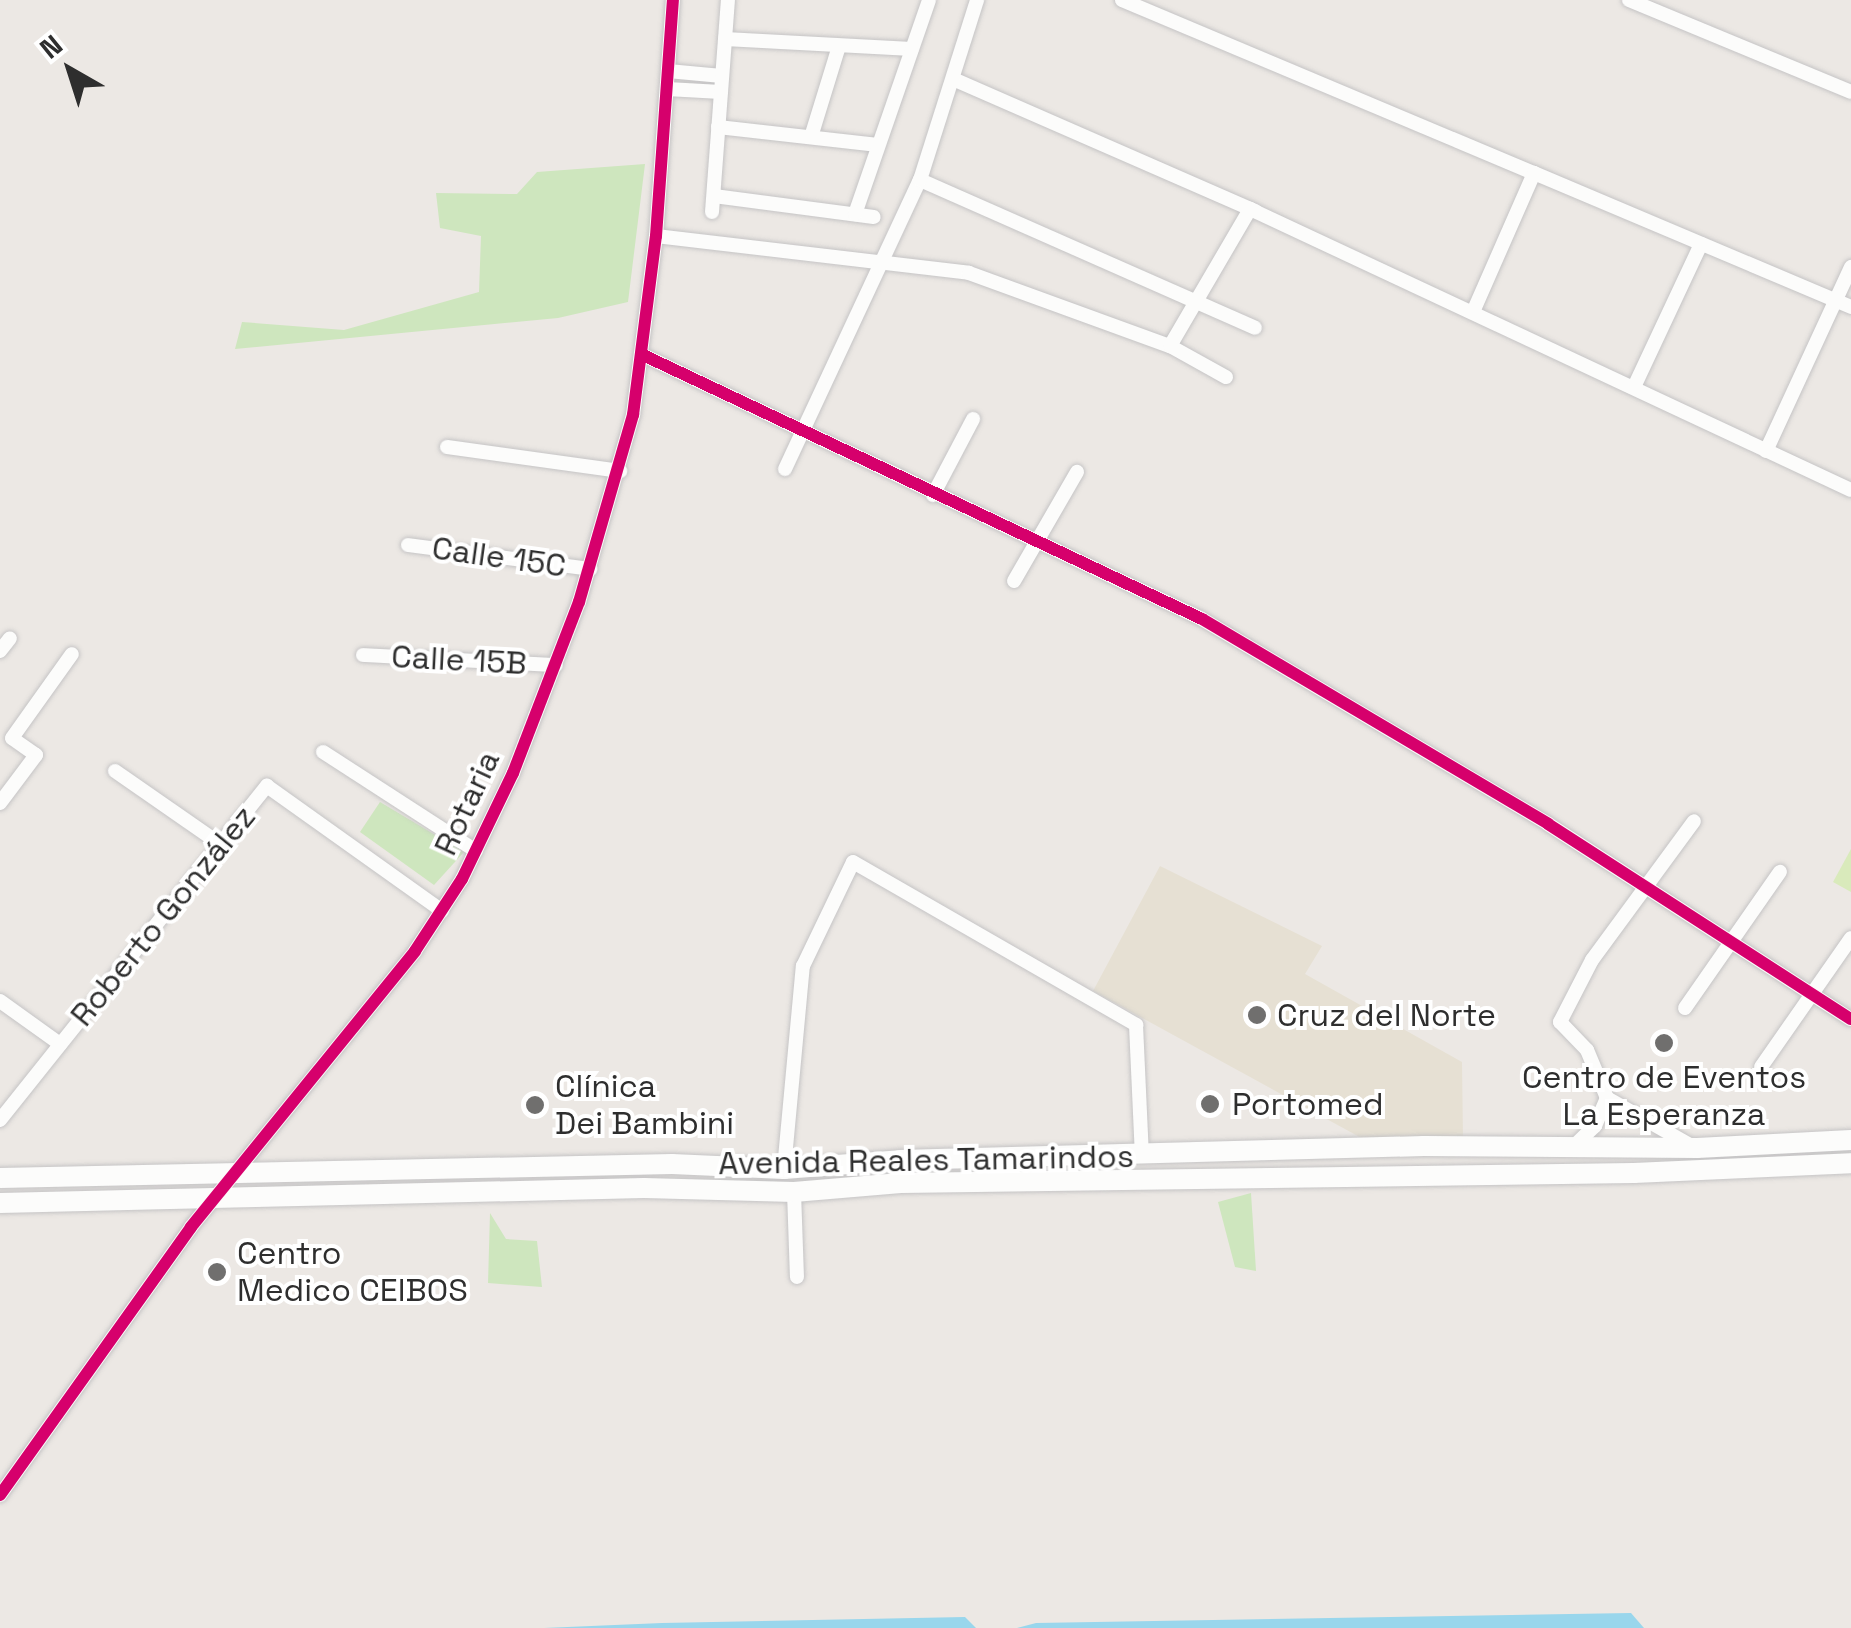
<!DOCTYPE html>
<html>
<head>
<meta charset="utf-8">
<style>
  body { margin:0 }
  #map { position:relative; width:1851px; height:1628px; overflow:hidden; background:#ece8e4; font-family:"Space Grotesk",sans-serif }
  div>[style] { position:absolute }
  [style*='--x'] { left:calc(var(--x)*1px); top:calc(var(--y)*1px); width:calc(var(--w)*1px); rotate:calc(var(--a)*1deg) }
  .education>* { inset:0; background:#e6e0d3 }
  .green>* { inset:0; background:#cee6be }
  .pitch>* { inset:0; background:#d9eabb }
  .water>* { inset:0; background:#99d6ec }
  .roads { filter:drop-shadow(0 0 2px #c5c4c5) drop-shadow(0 0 2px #c5c4c5) }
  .minor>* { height:14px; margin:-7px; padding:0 7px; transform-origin:7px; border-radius:7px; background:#fcfcfb }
  .secondary>* { height:20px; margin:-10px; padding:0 10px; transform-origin:10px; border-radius:10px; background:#fcfcfb }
  .cycleway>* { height:12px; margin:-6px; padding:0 6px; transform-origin:6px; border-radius:6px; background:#d6006c }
  .dots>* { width:28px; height:28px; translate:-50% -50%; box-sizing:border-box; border:5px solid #fff; border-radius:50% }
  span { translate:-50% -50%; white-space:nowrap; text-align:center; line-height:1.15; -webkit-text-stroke:8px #fff; paint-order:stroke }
  .street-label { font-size:32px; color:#2e2e2e }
  .poi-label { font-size:32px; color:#2e2e2e }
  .left { translate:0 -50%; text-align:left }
  .north { position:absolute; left:20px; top:20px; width:100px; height:100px; -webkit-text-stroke:8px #fff; paint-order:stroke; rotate:321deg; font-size:28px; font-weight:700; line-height:40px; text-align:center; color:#2e2e2e }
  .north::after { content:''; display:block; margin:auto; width:35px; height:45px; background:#2e2e2e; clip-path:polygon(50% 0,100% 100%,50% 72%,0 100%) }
</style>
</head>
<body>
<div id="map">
  <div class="education">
    <div style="clip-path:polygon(1160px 866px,1322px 946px,1305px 974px,1462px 1062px,1463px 1139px,1365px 1140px,1093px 991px)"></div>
  </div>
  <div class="green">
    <div style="clip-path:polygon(645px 164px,628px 302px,558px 318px,235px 349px,242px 322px,344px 330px,479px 292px,481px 236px,440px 228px,436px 193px,517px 194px,537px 172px)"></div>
    <div style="clip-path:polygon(380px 802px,464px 852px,434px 885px,360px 832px)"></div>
    <div style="clip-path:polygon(1251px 1193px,1256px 1271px,1235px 1267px,1218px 1202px)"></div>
    <div style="clip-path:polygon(490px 1213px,506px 1239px,537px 1241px,542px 1287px,488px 1283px)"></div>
  </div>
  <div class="pitch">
    <div style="clip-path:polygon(1851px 849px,1851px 892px,1833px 882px)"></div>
  </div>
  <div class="water">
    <div style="clip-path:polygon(1631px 1613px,1644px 1628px,1017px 1628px,1036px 1623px)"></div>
    <div style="clip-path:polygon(965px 1617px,976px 1628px,544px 1628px,662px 1623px)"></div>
  </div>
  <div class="roads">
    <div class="minor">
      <div style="--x:1122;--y:0;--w:447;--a:22.8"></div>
      <div style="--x:1629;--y:0;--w:240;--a:22.5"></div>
      <div style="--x:725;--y:39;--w:187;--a:3.1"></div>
      <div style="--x:668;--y:71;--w:54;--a:5.3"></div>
      <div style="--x:953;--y:79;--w:330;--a:23.6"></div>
      <div style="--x:667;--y:89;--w:54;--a:3.2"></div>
      <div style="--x:718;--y:127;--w:161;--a:6.4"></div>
      <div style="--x:811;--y:137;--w:95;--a:-72.9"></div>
      <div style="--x:920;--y:180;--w:366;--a:23.8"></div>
      <div style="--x:714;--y:196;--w:161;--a:7.5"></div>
      <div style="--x:712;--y:212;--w:213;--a:-85.7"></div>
      <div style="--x:855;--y:214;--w:226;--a:-70.9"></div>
      <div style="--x:656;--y:236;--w:315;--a:6.7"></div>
      <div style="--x:969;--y:273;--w:214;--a:20"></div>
      <div style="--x:1170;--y:346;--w:64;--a:29"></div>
      <div style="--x:1473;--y:312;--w:152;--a:-66.3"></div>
      <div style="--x:1534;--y:173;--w:344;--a:22.9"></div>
      <div style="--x:1170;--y:346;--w:159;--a:-59.7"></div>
      <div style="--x:1250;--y:209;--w:663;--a:25.06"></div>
      <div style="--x:643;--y:355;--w:618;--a:25.28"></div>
      <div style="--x:1202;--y:619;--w:402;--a:30.6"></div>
      <div style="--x:1548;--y:824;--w:360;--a:32.8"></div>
      <div style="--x:1634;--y:387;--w:158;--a:-64.9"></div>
      <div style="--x:447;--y:447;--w:175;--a:7.9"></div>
      <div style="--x:1766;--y:451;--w:203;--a:-65.2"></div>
      <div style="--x:785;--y:469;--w:319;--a:-65"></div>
      <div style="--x:920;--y:180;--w:189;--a:-72.4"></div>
      <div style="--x:933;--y:495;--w:86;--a:-62.2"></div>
      <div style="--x:408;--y:545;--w:184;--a:7.5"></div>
      <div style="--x:1014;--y:581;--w:126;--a:-60"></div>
      <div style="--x:0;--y:651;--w:16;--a:-52"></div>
      <div style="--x:363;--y:655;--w:193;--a:3"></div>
      <div style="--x:323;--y:752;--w:182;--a:32.9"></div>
      <div style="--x:115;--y:771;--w:128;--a:34.8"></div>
      <div style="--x:0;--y:803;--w:60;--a:-53.1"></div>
      <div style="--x:36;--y:755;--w:29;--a:-145"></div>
      <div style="--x:12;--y:738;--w:103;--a:-54.5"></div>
      <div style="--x:0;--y:1001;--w:74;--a:35.6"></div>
      <div style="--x:1685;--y:1008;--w:166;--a:-55.1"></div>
      <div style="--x:1761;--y:1067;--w:157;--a:-55.1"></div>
      <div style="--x:1607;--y:1098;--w:98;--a:29.5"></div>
      <div style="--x:0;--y:1120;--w:428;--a:-51.4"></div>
      <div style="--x:267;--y:786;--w:215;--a:35.5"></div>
      <div style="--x:1573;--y:1147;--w:30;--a:-44"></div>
      <div style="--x:1595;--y:1126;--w:30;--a:-67"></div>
      <div style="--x:1607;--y:1098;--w:52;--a:-112.6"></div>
      <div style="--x:1587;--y:1050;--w:39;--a:-134"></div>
      <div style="--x:1560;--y:1022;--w:70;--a:-62.7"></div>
      <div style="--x:1592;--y:960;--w:172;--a:-53.7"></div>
      <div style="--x:784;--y:1169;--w:204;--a:-84.7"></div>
      <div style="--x:803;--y:966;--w:115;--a:-64.3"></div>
      <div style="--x:853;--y:862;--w:327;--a:29.9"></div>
      <div style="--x:1136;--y:1025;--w:131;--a:87.4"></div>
      <div style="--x:794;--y:1192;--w:85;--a:88"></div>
      <div style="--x:0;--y:1495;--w:329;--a:-54.5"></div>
      <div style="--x:191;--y:1227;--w:355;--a:-50.9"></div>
      <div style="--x:415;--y:951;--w:86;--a:-56.9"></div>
      <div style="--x:462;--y:879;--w:118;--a:-64.3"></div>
      <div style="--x:513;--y:773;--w:183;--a:-68.9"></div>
      <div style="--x:579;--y:602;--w:195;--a:-73.9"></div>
      <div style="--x:633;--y:415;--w:180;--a:-82.7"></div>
      <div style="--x:656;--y:236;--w:237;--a:-85.9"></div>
    </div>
    <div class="secondary">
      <div style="--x:0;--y:1178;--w:672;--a:-1.19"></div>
      <div style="--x:672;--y:1164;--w:112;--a:2.6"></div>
      <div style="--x:784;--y:1169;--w:116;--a:-4.4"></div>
      <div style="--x:900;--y:1160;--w:524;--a:-1.53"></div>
      <div style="--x:1424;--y:1146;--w:273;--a:0.4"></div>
      <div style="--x:1697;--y:1148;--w:154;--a:-3"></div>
      <div style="--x:0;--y:1203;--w:644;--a:-1.33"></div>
      <div style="--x:644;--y:1188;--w:150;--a:1.5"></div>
      <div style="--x:794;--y:1192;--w:107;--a:-4.8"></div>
      <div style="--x:901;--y:1183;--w:733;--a:-0.78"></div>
      <div style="--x:1634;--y:1173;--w:217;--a:-2.6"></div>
    </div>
  </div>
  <div class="cycleway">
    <div style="--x:643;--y:355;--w:618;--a:25.28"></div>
    <div style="--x:1202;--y:619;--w:402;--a:30.6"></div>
    <div style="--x:1548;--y:824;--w:360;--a:32.8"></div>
    <div style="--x:0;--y:1495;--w:329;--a:-54.5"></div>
    <div style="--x:191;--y:1227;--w:355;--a:-50.9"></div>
    <div style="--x:415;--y:951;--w:86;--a:-56.9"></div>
    <div style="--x:462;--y:879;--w:118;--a:-64.3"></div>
    <div style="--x:513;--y:773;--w:183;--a:-68.9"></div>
    <div style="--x:579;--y:602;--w:195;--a:-73.9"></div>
    <div style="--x:633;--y:415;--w:180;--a:-82.7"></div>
    <div style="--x:656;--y:236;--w:237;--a:-85.9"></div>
  </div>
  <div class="dots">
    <div style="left:1257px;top:1015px;background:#706f6e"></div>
    <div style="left:1664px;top:1043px;background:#706f6e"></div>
    <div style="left:1210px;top:1104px;background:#706f6e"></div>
    <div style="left:535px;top:1105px;background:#706f6e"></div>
    <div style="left:217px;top:1272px;background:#706f6e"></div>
  </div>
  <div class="street-label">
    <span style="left:499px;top:557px;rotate:8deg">Calle 15C</span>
    <span style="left:459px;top:660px;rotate:3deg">Calle 15B</span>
    <span style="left:467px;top:803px;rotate:-65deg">Rotaria</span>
    <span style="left:163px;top:916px;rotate:-51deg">Roberto González</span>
    <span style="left:926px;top:1160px;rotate:-1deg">Avenida Reales Tamarindos</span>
  </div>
  <div class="poi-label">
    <span class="left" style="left:1277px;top:1015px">Cruz del Norte</span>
    <span style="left:1664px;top:1096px">Centro de Eventos<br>La Esperanza</span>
    <span class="left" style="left:555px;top:1105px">Clínica<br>Dei Bambini</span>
    <span class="left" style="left:1232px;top:1104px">Portomed</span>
    <span class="left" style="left:237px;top:1272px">Centro<br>Medico CEIBOS</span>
  </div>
  <div class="north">N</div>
</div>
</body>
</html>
